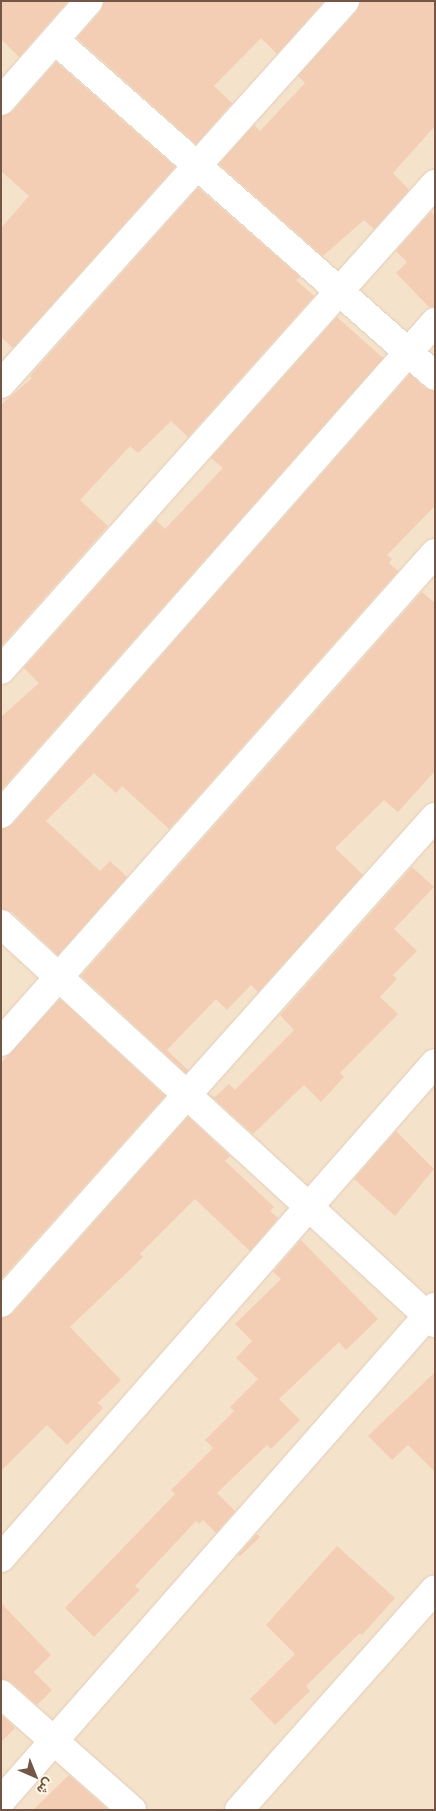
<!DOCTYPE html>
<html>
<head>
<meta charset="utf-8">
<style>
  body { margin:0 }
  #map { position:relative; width:436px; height:1811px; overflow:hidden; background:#fdf1dd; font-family:"Archivo Narrow",Vazirmatn,sans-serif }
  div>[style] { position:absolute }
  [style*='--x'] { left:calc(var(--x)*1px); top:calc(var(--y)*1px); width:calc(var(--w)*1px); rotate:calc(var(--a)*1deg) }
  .residential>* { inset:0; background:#f5e2cb }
  .building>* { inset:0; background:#f3ceb4 }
  .roads { filter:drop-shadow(0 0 1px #e1ccb9) drop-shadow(0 0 1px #e1ccb9) }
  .street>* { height:28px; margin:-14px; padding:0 14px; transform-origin:14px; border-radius:14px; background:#fff }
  span { translate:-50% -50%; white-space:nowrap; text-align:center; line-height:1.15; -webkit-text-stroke:4px #fff5e4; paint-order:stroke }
  .frame { position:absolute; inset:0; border:2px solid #735645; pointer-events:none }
  .north { position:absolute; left:10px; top:1751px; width:50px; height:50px; -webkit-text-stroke:4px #fff5e4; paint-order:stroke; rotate:136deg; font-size:14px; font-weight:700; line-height:20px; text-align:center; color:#735645 }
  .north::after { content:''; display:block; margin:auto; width:18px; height:22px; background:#735645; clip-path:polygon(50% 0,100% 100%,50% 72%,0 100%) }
</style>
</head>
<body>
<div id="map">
  <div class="residential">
    <div style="clip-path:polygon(1px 1px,435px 1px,435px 1810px,1px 1810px)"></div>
  </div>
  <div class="building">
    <div style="clip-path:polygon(1px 1px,68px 1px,19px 57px,1px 39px)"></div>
    <div style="clip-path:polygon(104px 1px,324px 1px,277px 54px,261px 38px,214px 86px,232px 103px,196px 144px,77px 38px,101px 11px)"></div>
    <div style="clip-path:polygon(360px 1px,435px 1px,435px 126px,393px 173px,409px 190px,374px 229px,364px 220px,323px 256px,219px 164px,254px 125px,260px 131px,305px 83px,298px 76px,357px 11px)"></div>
    <div style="clip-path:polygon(56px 62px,175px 167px,13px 348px,1px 337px,1px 228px,29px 196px,1px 171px,1px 116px,13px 111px)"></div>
    <div style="clip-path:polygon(198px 188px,300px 277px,296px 280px,314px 296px,188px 437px,171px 421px,138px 453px,130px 446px,80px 500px,108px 526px,2px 645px,1px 405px,32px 378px,30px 376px)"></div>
    <div style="clip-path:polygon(431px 212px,435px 216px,435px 307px,429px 307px,396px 273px,407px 262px,396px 251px)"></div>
    <div style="clip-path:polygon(337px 317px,383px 358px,1px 790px,1px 717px,39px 683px,24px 668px,156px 520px,165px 529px,223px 468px,211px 458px)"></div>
    <div style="clip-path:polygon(410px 374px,425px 388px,435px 391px,435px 506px,387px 555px,392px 559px,389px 563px,398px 571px,169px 829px,122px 786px,116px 793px,94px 773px,46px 821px,100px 871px,110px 861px,127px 877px,58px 955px,12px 912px,1px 909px,1px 829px,13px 824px)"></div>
    <div style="clip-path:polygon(422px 592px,435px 603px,435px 771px,398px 812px,384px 800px,335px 848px,363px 875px,258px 992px,251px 985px,227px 1010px,216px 999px,167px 1050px,188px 1070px,186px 1073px,81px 976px)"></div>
    <div style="clip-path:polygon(412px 867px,434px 887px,394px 929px,417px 951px,393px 975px,397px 979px,380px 997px,398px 1014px,340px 1073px,344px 1077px,321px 1102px,304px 1085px,253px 1134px,209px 1094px,215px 1097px,229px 1084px,235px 1090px,294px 1030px,280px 1015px)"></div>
    <div style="clip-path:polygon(60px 999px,165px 1096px,1px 1279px,1px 1063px)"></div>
    <div style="clip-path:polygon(188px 1117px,230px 1156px,225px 1161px,274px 1207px,270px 1211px,278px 1218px,250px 1251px,195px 1199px,140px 1254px,143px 1257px,70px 1327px,121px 1380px,98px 1403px,103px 1408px,67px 1445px,47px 1425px,1px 1471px,1px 1318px,13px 1313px)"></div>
    <div style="clip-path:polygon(396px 1131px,434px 1169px,395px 1216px,354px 1179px)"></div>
    <div style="clip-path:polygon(301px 1240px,378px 1319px,346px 1350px,339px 1342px,279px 1399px,300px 1420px,271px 1449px,267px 1445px,217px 1493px,235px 1511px,216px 1533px,203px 1520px,199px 1524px,196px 1521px,135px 1586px,140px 1590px,94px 1637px,65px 1608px,175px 1494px,171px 1490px,213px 1448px,205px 1440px,234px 1411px,230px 1407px,258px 1379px,236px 1358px,252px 1341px,235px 1324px,281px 1279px,273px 1272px)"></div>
    <div style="clip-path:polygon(435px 1372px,435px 1472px,408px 1445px,392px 1460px,368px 1436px)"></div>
    <div style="clip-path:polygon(257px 1534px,260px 1537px,240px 1556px,238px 1555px)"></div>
    <div style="clip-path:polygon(337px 1546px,395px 1598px,362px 1635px,360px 1633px,306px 1686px,310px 1691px,275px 1725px,250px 1699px,295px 1654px,266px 1625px)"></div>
    <div style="clip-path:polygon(1px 1603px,51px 1655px,34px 1672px,52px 1690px,37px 1705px,11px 1682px,1px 1679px)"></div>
    <div style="clip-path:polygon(1px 1715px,15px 1728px,1px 1742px)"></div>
    <div style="clip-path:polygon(69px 1775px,108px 1810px,33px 1810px)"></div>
  </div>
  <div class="roads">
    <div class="street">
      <div style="--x:55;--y:40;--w:507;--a:41.48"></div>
      <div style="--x:1;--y:101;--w:133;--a:-48.7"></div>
      <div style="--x:1;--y:384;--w:515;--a:-48.07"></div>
      <div style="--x:1;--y:670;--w:652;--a:-48.24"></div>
      <div style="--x:1;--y:814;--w:656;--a:-48.58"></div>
      <div style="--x:1;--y:924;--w:590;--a:42.59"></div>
      <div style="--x:1;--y:1042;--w:654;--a:-48.41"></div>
      <div style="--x:1;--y:1303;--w:652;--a:-48.24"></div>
      <div style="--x:1;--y:1558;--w:658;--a:-48.76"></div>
      <div style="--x:1;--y:1694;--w:175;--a:41.5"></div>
      <div style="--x:1;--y:1801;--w:658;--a:-48.7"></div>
      <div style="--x:239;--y:1810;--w:295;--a:-48.4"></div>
    </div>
  </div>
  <div class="frame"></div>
  <div class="north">ش</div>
</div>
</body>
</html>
